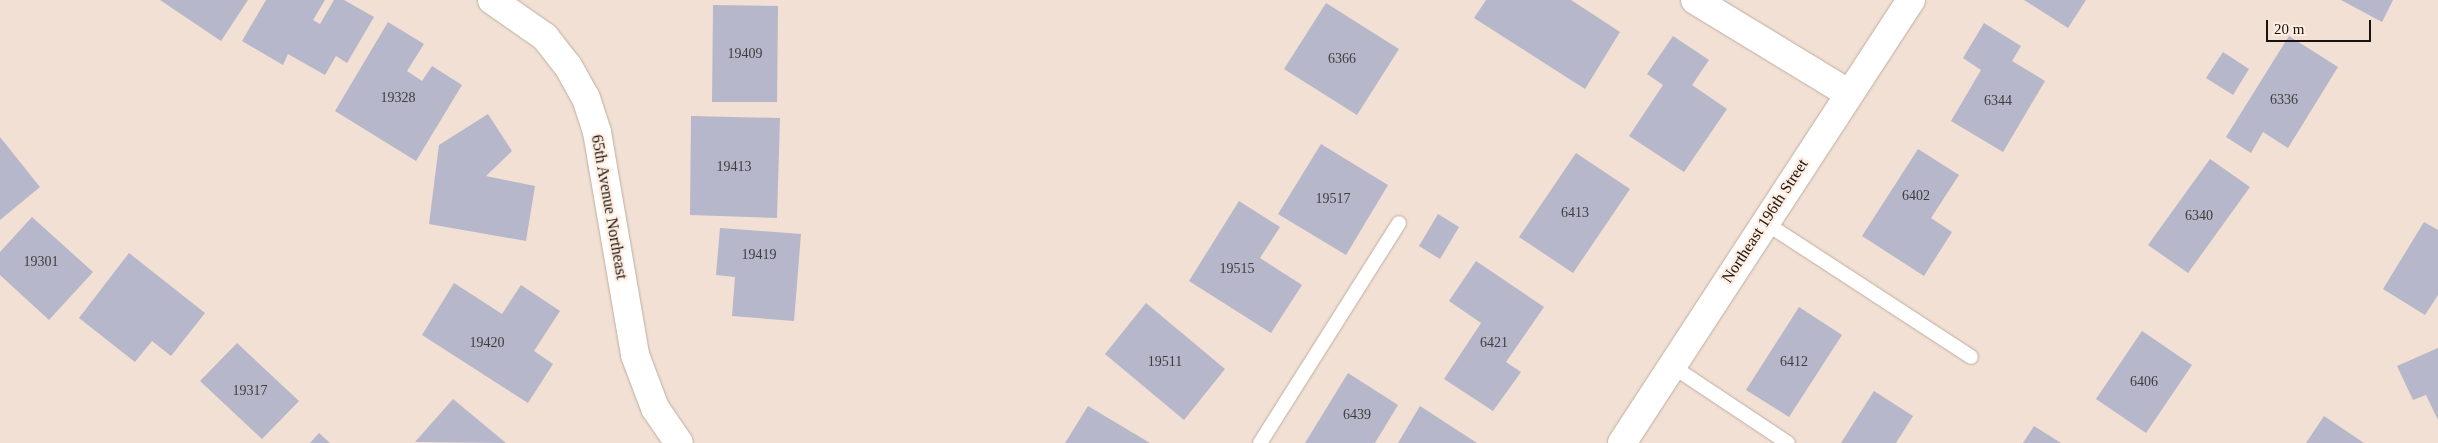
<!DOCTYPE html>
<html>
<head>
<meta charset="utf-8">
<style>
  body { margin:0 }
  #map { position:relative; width:2438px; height:443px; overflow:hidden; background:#f1e0d3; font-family:"Times New Roman",serif }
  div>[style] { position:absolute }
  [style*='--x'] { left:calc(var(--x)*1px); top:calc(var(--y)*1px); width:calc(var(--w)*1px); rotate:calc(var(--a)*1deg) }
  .building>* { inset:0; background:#b6b7ca }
  .roads { filter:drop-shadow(0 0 1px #beaea1) drop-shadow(0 0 1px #beaea1) }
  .lane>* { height:14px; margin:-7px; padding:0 7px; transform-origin:7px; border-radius:7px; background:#fff }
  .street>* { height:28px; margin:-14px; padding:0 14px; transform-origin:14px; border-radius:14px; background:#fff }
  span { translate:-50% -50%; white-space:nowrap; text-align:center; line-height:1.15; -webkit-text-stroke:4.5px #feede0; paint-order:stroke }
  .number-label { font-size:14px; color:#403c3e }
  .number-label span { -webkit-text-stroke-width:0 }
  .street-label { font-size:16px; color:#19130f }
  .scale { position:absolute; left:2266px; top:20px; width:105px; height:22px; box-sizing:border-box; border:2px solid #19130f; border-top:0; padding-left:6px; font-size:15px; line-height:18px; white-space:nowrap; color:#19130f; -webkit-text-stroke:4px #feede0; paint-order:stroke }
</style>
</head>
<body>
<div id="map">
  <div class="building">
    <div style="clip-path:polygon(160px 0,248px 0,221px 41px)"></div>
    <div style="clip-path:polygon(266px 0,325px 0,313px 20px,320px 24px,334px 0,344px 0,374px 17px,347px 63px,336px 56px,325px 75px,288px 54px,283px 65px,242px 41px)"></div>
    <div style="clip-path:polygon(1486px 0,1571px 0,1620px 32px,1585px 89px,1474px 18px)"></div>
    <div style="clip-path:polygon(2024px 0,2086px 0,2068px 28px)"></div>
    <div style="clip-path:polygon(2341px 0,2393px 0,2382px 22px)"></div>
    <div style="clip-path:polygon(1326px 3px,1399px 49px,1357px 115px,1284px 69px)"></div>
    <div style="clip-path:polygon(713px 5px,778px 6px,777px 102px,712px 102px)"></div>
    <div style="clip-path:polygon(388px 22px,424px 44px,407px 71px,422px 81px,432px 66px,462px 85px,416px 161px,335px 111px)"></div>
    <div style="clip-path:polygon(1984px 23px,2021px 46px,2012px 61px,2045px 81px,2003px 152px,1951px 121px,1981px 70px,1963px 58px)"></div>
    <div style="clip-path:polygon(1673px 36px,1709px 60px,1692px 85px,1727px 109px,1684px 172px,1629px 136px,1663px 85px,1647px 74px)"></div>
    <div style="clip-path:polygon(2289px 36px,2338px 67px,2288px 148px,2263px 132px,2251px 153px,2226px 137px)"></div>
    <div style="clip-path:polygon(2223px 52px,2249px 69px,2233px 95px,2206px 78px)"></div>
    <div style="clip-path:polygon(488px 114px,512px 151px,486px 176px,535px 186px,526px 241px,429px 224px,439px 145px)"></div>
    <div style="clip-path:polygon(691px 116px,780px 118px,777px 218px,690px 215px)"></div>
    <div style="clip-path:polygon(0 137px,40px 187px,0 220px)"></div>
    <div style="clip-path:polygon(1321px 144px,1388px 185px,1346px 255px,1278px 214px)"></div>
    <div style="clip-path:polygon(1918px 149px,1959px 175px,1931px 218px,1952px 232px,1924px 276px,1862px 236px)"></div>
    <div style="clip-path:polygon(1576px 153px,1630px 189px,1573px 273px,1519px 237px)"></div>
    <div style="clip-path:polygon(2210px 159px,2250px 187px,2188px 273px,2148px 245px)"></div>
    <div style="clip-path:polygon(1239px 201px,1280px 227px,1260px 258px,1302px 285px,1271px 333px,1189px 281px)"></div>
    <div style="clip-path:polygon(1438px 214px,1459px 227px,1440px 259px,1419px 246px)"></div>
    <div style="clip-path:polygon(32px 217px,93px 272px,49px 320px,0 275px,0 252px)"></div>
    <div style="clip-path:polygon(2424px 222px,2438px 230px,2438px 295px,2425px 315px,2383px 289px)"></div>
    <div style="clip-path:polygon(720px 228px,801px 234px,794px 321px,732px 316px,735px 277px,716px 275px)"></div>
    <div style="clip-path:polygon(129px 253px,205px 313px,171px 356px,152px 341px,135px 362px,79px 318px)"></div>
    <div style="clip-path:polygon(1476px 261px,1544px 307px,1506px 362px,1521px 372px,1493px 411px,1444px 379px,1481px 323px,1449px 301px)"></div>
    <div style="clip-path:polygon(454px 283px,502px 314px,521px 285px,560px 311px,534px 351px,553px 364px,528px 403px,422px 335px)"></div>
    <div style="clip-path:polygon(1146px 303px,1225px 369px,1184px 420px,1105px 354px)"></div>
    <div style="clip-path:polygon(1799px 307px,1842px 335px,1789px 417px,1746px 390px)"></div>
    <div style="clip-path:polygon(2142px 331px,2192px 365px,2146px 433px,2096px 399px)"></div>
    <div style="clip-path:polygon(237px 343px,299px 401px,262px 439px,200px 381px)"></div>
    <div style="clip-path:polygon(2438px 348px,2438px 420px,2426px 395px,2413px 400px,2397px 366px)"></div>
    <div style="clip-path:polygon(1348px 373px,1398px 405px,1375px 443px,1305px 443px)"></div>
    <div style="clip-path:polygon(1874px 391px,1913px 416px,1896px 443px,1841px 443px)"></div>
    <div style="clip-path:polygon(453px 399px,506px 443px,415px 442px)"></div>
    <div style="clip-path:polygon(1088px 406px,1150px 443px,1065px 443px)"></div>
    <div style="clip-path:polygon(1420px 406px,1477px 443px,1398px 443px)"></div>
    <div style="clip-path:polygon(2324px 416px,2364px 443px,2306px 443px)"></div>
    <div style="clip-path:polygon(2034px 426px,2061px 443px,2023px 443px)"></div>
    <div style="clip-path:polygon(319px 433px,330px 443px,310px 443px)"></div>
  </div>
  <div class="roads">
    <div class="lane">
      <div style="--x:1764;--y:222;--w:247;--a:33.1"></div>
      <div style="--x:1672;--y:366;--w:139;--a:33.6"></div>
      <div style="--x:1260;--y:443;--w:260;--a:-57.7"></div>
    </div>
    <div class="street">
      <div style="--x:492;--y:0;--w:65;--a:34.9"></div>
      <div style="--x:545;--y:37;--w:37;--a:52"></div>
      <div style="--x:568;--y:66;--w:37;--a:61"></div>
      <div style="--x:586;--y:98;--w:36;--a:72"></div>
      <div style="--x:597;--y:132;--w:226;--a:80.3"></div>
      <div style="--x:635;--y:355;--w:57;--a:69.3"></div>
      <div style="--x:655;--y:408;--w:42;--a:55.6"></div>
      <div style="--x:1695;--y:0;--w:179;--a:31.3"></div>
      <div style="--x:1622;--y:443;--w:529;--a:-56.88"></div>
    </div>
  </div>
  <div class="number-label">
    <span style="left:745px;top:54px">19409</span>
    <span style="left:1342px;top:59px">6366</span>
    <span style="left:398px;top:98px">19328</span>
    <span style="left:2284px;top:100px">6336</span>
    <span style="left:1998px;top:101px">6344</span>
    <span style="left:734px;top:167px">19413</span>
    <span style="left:1916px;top:196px">6402</span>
    <span style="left:1333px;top:199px">19517</span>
    <span style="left:1575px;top:213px">6413</span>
    <span style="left:2199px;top:216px">6340</span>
    <span style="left:759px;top:255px">19419</span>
    <span style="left:41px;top:262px">19301</span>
    <span style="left:1237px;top:269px">19515</span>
    <span style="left:487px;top:343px">19420</span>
    <span style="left:1494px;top:343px">6421</span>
    <span style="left:1165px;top:362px">19511</span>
    <span style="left:1794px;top:362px">6412</span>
    <span style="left:2144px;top:382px">6406</span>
    <span style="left:250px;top:391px">19317</span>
    <span style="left:1357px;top:415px">6439</span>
  </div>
  <div class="street-label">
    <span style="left:609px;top:207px;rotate:80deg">65th Avenue Northeast</span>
    <span style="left:1765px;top:221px;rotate:-57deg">Northeast 196th Street</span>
  </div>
  <div class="scale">20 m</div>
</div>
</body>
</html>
